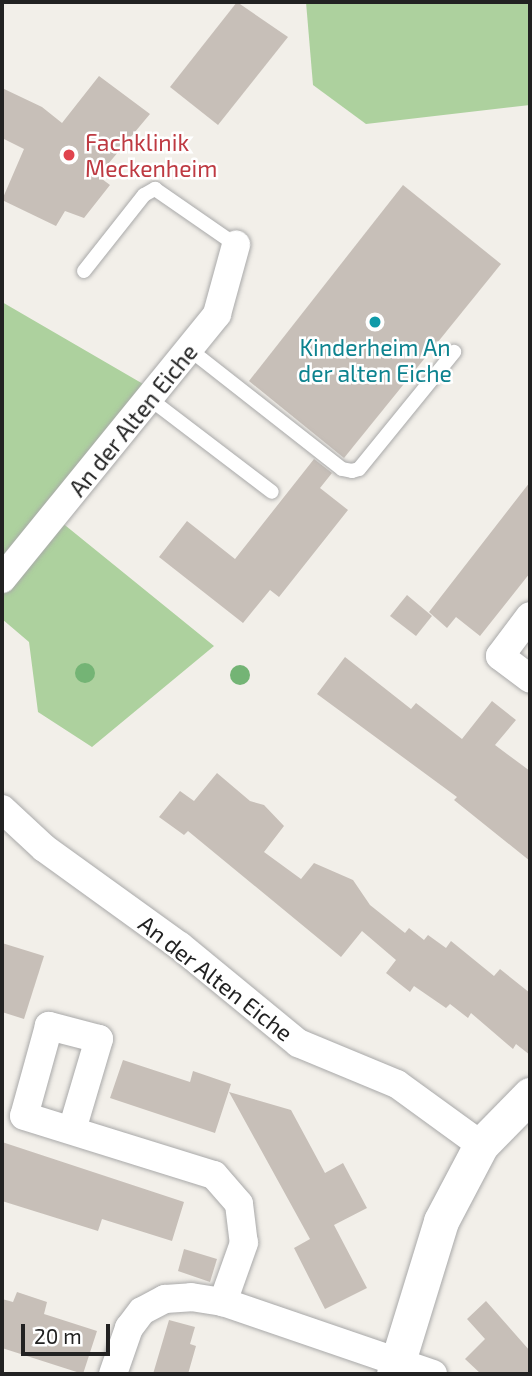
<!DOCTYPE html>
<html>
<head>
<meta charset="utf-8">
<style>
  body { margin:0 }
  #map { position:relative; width:532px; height:1376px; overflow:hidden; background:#f2efe9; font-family:"Exo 2",sans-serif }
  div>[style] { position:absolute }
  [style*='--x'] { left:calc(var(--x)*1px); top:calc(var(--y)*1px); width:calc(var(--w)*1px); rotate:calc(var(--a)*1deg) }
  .forest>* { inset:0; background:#add19e }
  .building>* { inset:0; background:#c7bfb8 }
  .roads { filter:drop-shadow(0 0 2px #a9a9a9) drop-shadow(0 0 2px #a9a9a9) }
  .service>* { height:14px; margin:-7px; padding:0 7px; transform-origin:7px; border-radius:7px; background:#fff }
  .minor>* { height:28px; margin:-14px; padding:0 14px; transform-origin:14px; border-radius:14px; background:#fff }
  .tertiary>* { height:35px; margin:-17.5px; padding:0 17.5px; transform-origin:17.5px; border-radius:17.5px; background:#fff }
  .trees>* { width:20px; height:20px; margin:-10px; border-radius:50%; background:#74b475 }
  .dots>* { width:19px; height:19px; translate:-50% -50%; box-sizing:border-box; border:4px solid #fff; border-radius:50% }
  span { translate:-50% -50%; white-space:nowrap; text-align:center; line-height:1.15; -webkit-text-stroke:5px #fff; paint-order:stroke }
  .health-label { font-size:23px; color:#be3a42 }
  .left { translate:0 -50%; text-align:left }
  .culture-label { font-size:23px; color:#0d838f }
  .street-label { font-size:23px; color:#222 }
  .frame { position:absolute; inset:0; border:4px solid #222; pointer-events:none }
  .scale { position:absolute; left:21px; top:1324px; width:89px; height:32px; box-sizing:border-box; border:4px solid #222; border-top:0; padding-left:9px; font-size:21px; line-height:24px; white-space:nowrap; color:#222; -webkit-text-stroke:5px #fff; paint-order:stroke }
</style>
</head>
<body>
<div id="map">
  <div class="forest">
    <div style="clip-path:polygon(306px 2px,530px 2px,530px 105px,366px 124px,313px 85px)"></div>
    <div style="clip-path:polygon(2px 302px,150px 388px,50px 513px,214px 646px,92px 747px,38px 712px,29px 642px,2px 619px)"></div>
  </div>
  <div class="building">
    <div style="clip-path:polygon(237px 2px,288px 37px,218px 125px,170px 87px)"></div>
    <div style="clip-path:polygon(99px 76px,150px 114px,98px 176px,110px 185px,84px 218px,65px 211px,56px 226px,2px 200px,24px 149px,2px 138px,2px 88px,42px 107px,62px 123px)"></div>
    <div style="clip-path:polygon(403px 185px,501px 264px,344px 458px,249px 381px)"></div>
    <div style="clip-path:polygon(314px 459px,332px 473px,320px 488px,348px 510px,279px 597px,270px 590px,243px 623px,159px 557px,187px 521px,235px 559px)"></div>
    <div style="clip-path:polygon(530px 482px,530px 573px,480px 636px,456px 617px,447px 628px,429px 612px)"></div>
    <div style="clip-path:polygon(407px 595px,432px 616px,416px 636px,390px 616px)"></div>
    <div style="clip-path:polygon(345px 657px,411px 709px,416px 703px,462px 739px,492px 701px,516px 720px,495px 745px,530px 771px,530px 861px,454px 800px,457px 797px,317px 694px)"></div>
    <div style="clip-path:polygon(217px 773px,250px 801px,264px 805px,284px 826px,264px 852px,301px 879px,314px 863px,353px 880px,370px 905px,405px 933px,409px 928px,424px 940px,428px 935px,446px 948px,451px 941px,494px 976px,500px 969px,530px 993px,530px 1055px,516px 1044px,513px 1049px,471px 1013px,468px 1018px,450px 1004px,446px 1008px,414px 986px,410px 992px,386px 973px,396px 960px,362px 931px,341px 957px,188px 831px,184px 835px,159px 817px,180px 791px,194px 801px)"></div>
    <div style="clip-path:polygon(2px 943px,44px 956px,24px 1019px,2px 1012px)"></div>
    <div style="clip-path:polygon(123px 1060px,190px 1082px,193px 1071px,231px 1084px,215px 1133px,110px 1098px)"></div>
    <div style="clip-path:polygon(229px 1092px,291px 1110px,325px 1173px,343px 1163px,367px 1208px,334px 1225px,367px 1288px,325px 1309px,294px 1248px,310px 1239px)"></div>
    <div style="clip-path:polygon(2px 1142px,184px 1202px,172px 1241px,102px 1219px,98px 1231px,2px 1201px)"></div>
    <div style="clip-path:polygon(184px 1249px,217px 1259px,210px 1282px,178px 1271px)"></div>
    <div style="clip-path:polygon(17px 1292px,47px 1302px,44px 1314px,97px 1331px,83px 1374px,2px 1348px,2px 1299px,13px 1302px)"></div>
    <div style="clip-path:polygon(486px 1301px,530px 1351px,530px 1374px,481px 1374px,465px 1359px,485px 1339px,467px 1319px)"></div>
    <div style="clip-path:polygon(169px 1320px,195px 1327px,190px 1344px,196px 1346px,188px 1374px,153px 1374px)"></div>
  </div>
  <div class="roads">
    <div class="service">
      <div style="--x:84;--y:271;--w:97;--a:-51.7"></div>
      <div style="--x:144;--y:195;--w:13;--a:-29"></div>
      <div style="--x:155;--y:189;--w:98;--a:34.7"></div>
      <div style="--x:189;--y:349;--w:194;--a:38.1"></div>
      <div style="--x:342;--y:469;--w:10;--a:11"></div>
      <div style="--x:352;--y:471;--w:7;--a:-16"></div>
      <div style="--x:359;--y:469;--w:151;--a:-50.9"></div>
      <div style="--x:150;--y:399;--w:153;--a:37.3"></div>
    </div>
    <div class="minor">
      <div style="--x:2;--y:579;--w:341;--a:-50.9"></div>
      <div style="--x:217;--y:314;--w:72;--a:-74.6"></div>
      <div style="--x:530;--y:616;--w:50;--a:126.9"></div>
      <div style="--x:500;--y:656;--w:38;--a:37"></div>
      <div style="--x:2;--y:809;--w:57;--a:42.9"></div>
      <div style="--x:44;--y:848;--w:168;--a:35.8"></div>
      <div style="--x:180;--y:946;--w:153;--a:39.4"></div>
      <div style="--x:298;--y:1043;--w:107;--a:22.5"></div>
      <div style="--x:397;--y:1084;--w:104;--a:36"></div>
      <div style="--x:72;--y:1130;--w:95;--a:-73.5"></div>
      <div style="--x:99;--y:1039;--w:52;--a:-165.4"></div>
      <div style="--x:49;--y:1026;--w:93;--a:105.5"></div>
      <div style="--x:24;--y:1116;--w:199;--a:17.3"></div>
      <div style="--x:214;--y:1175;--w:38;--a:49"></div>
      <div style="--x:239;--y:1204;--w:39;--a:83"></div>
      <div style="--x:244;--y:1243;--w:63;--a:109.6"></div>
      <div style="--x:113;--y:1374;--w:49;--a:-70.8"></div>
      <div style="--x:129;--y:1328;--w:21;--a:-53"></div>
      <div style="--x:142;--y:1311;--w:26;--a:-28"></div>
      <div style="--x:165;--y:1299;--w:26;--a:-4"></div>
      <div style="--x:191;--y:1297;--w:32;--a:9"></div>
      <div style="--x:223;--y:1302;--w:222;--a:18.9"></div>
    </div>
    <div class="tertiary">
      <div style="--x:394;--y:1374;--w:160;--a:-72.9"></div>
      <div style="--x:441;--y:1221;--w:86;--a:-62.2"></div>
      <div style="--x:481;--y:1145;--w:70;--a:-45.6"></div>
    </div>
  </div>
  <div class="trees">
    <div style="left:85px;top:673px"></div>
    <div style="left:240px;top:675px"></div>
  </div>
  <div class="dots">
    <div style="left:69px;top:155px;background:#e0444e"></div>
    <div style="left:375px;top:322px;background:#0f9aa8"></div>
  </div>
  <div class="health-label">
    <span class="left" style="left:85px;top:155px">Fachklinik<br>Meckenheim</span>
  </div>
  <div class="culture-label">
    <span style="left:375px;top:360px">Kinderheim An<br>der alten Eiche</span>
  </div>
  <div class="street-label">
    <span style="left:133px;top:420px;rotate:-51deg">An der Alten Eiche</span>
    <span style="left:216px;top:978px;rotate:38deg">An der Alten Eiche</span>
  </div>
  <div class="frame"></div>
  <div class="scale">20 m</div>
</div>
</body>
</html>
